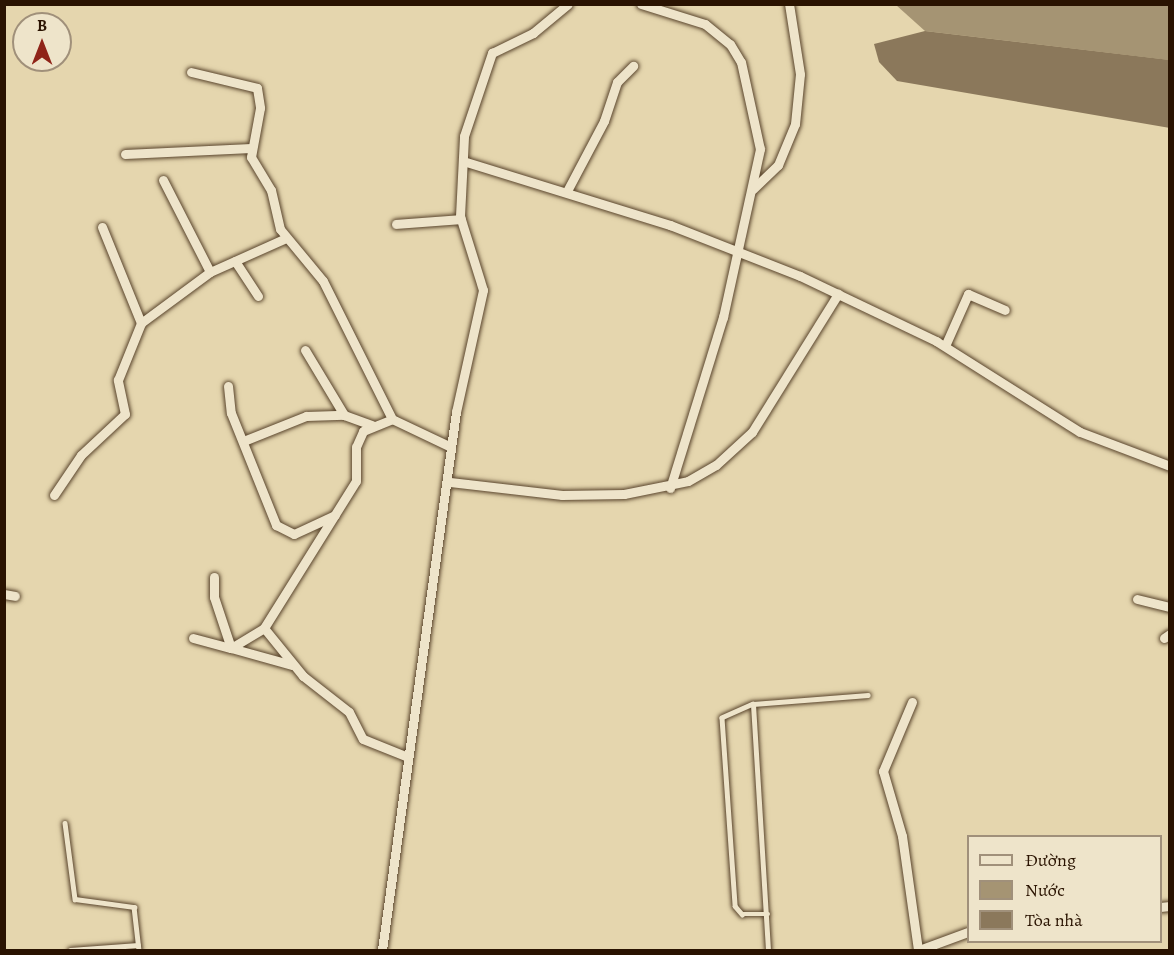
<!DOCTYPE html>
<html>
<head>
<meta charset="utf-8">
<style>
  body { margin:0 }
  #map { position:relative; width:1174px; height:955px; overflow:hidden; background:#e5d6ae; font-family:Alegreya,serif }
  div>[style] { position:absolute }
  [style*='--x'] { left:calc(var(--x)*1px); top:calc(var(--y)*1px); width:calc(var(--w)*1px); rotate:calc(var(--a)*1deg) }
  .water>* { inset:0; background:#a59473 }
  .building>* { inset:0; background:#8b785b }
  .roads { filter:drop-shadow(0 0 2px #59442c) drop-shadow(0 0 2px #59442c) }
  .service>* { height:4.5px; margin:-2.25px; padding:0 2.25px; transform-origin:2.25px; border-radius:2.25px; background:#eee4ca }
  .minor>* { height:9px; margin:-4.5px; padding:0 4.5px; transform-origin:4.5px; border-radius:4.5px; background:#eee4ca }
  span { translate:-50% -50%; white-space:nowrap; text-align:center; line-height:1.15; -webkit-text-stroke:5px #eee4ca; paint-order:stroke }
  .frame { position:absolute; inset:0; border:6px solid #2a1301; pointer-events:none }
  .legend { position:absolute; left:967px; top:835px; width:195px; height:108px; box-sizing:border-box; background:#eee4ca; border:2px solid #a0907a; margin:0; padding:8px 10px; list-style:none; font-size:18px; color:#2a1301 }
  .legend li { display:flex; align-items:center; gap:12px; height:30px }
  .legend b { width:30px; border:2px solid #a0907a }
  .north { position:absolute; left:12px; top:12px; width:60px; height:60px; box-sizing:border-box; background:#eee4ca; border:2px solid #a0907a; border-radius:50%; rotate:0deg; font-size:16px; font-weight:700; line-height:24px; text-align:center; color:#2a1301 }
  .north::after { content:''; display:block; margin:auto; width:21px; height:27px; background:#8f2418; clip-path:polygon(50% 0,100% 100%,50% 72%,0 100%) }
</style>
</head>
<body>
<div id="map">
  <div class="water">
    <div style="clip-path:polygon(896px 5px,1169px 5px,1169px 60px,925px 31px)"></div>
  </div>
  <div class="building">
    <div style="clip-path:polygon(925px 31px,1170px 60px,1170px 128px,897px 81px,879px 62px,874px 44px)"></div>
  </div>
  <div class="roads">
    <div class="service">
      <div style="--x:753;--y:704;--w:34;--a:156"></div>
      <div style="--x:722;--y:718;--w:188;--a:86"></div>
      <div style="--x:735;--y:906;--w:11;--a:49"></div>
      <div style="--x:742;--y:914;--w:26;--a:0"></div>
      <div style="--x:65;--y:823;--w:77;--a:82.5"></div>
      <div style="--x:75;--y:899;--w:60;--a:7.7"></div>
      <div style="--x:134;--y:907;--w:43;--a:83.4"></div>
      <div style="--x:70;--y:950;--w:68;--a:-4.2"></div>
      <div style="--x:768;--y:950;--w:246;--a:-93.5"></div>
      <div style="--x:753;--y:704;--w:115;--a:-4.5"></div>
    </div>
    <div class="minor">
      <div style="--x:641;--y:4;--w:67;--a:17.4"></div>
      <div style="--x:705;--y:24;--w:32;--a:39"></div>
      <div style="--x:730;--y:44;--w:21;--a:59"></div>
      <div style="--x:741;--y:62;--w:89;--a:77.7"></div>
      <div style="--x:760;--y:149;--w:172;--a:102.4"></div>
      <div style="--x:723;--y:317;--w:179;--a:107.2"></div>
      <div style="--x:191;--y:72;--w:68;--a:13.6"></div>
      <div style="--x:257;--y:88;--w:20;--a:81"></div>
      <div style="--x:260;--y:108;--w:50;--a:100.4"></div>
      <div style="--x:251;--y:157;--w:39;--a:59"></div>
      <div style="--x:271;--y:190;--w:40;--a:77"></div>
      <div style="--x:280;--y:229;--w:67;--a:50.4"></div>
      <div style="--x:323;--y:281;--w:154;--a:63.4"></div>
      <div style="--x:392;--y:419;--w:65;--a:25.4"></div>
      <div style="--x:125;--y:154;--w:126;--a:-2.7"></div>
      <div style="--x:463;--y:161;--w:217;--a:17.2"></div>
      <div style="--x:670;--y:225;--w:140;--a:21.4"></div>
      <div style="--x:800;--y:276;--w:151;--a:25.5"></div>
      <div style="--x:936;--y:341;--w:170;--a:32.3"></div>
      <div style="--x:1080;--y:432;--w:96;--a:20.7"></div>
      <div style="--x:163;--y:180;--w:103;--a:62.9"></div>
      <div style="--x:753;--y:189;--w:35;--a:-44"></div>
      <div style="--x:778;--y:165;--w:44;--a:-67.5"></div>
      <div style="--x:795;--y:124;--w:50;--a:-84.3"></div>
      <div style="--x:800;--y:74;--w:71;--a:-98.9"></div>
      <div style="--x:567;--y:191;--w:79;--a:-62.1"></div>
      <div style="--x:604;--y:121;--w:41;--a:-71.6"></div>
      <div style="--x:617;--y:82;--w:23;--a:-45"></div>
      <div style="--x:396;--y:224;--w:65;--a:-4.4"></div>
      <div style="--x:102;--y:227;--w:104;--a:67.9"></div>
      <div style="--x:235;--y:261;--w:42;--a:56.7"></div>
      <div style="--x:945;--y:346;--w:57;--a:-66.1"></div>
      <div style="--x:968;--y:294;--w:40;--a:23.4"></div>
      <div style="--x:305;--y:350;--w:76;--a:59"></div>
      <div style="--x:344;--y:415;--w:30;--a:20"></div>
      <div style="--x:228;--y:386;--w:27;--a:84"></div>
      <div style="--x:231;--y:413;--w:121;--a:68.1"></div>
      <div style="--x:276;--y:525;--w:20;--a:27"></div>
      <div style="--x:294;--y:534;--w:45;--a:-24.9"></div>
      <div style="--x:246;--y:440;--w:65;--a:-21.8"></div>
      <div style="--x:306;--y:416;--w:38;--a:-2"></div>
      <div style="--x:450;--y:482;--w:113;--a:6.6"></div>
      <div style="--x:562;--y:495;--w:62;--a:-0.9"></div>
      <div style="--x:624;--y:494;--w:65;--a:-11.5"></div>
      <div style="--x:688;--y:481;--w:32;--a:-30"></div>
      <div style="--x:716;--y:465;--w:49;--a:-42.5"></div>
      <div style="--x:752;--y:432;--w:163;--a:-58.1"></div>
      <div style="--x:54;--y:495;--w:48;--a:-56"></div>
      <div style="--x:81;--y:455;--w:60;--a:-43"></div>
      <div style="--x:125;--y:414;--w:35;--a:-102"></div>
      <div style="--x:118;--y:380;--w:61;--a:-68"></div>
      <div style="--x:141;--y:323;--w:86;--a:-36.5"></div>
      <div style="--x:210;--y:272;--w:83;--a:-24.1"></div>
      <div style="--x:214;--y:577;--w:20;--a:90"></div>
      <div style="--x:214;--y:597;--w:54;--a:71.6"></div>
      <div style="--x:231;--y:648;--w:63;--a:15.6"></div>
      <div style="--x:4;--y:594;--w:11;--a:10"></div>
      <div style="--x:1137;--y:599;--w:34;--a:14"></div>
      <div style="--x:264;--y:628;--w:62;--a:50.9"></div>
      <div style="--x:303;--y:676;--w:58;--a:38"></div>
      <div style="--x:349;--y:712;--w:30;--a:63"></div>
      <div style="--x:363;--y:739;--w:48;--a:21.8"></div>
      <div style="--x:193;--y:638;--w:39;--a:15"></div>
      <div style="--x:231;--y:648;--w:39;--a:-31"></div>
      <div style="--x:264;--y:628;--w:173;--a:-58"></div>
      <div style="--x:356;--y:481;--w:34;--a:-90"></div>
      <div style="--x:356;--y:447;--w:17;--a:-66"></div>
      <div style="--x:363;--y:431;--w:31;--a:-22"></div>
      <div style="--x:1164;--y:638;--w:7;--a:-34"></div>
      <div style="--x:912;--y:702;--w:75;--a:112.8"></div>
      <div style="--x:883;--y:771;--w:68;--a:73.7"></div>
      <div style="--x:902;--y:836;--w:115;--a:82"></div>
      <div style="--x:1160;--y:907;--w:10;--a:-6"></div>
      <div style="--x:382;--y:950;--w:543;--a:-82.17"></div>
      <div style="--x:456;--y:412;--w:125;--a:-77.5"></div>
      <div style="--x:483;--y:290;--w:77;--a:-107.3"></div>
      <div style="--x:460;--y:216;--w:80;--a:-87.1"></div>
      <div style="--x:464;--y:136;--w:88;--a:-71.4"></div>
      <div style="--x:492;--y:53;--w:46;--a:-26"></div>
      <div style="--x:533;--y:33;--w:45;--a:-39.6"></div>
      <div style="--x:919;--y:950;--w:52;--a:-20.2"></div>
    </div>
  </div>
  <div class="frame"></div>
  <ul class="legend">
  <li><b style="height:8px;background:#eee4ca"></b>Đường</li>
  <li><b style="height:16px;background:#a59473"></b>Nước</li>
  <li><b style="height:16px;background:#8b785b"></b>Tòa nhà</li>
  </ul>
  <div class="north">B</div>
</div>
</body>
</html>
